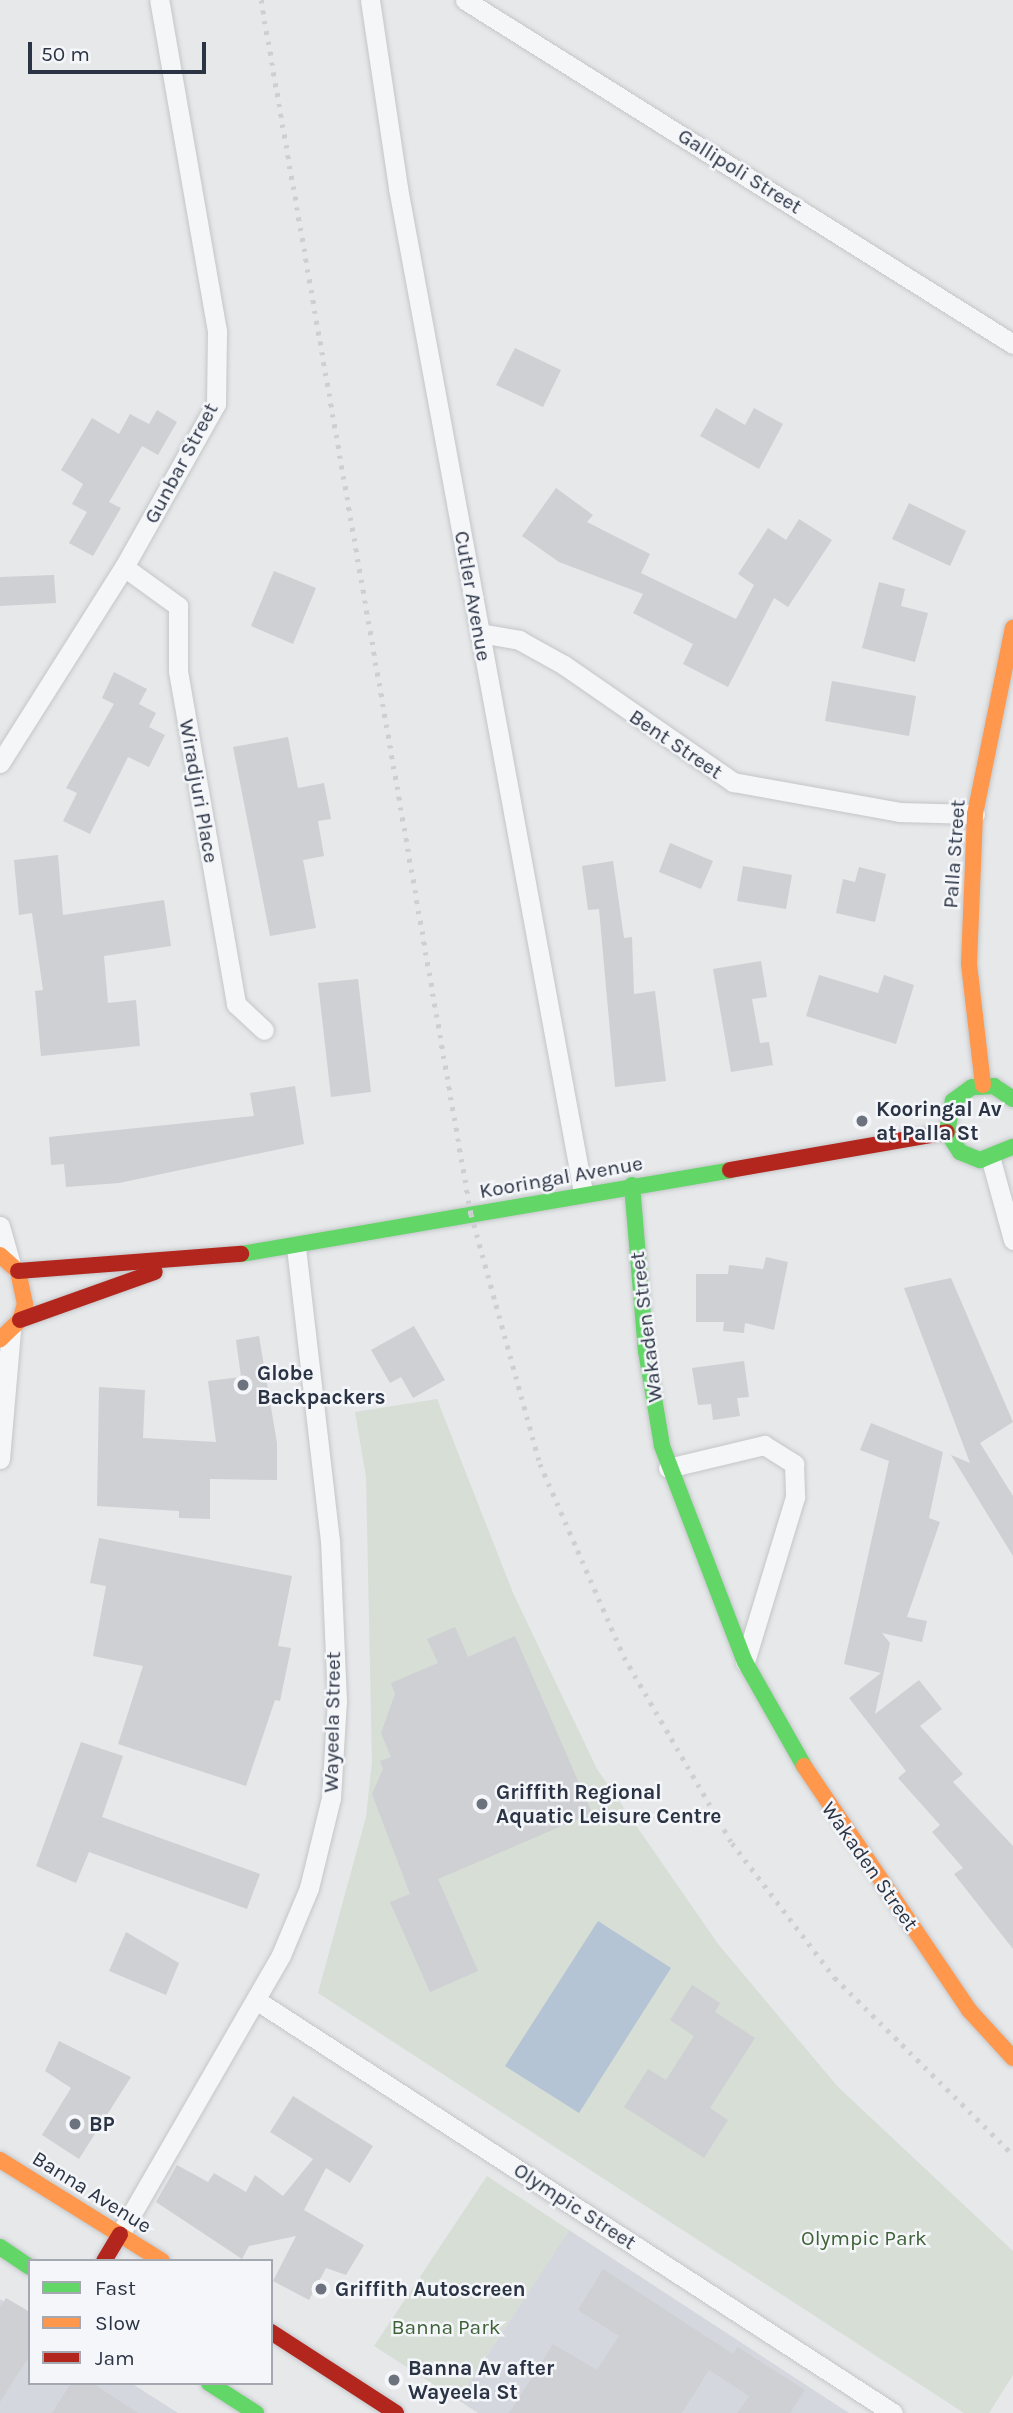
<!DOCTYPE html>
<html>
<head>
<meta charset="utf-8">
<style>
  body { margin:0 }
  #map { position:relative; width:1013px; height:2413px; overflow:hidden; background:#e6e8ea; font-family:Karla,sans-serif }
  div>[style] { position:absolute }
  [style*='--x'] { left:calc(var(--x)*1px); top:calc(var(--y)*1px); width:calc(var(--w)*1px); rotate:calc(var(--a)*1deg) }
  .built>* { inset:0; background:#d4d7dd }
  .green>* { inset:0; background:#d6ded6 }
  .water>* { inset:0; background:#b4c4d5 }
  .building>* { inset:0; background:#ced0d3 }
  .roads { filter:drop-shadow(0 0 2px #c4c6c8) drop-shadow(0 0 2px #c4c6c8) }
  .street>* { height:19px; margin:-9.5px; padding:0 9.5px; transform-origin:9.5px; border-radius:9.5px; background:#f5f6f7 }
  .fast>* { height:16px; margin:-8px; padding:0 8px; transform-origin:8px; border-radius:8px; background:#63d668 }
  .slow>* { height:16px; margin:-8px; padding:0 8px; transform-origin:8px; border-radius:8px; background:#ff974d }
  .jam>* { height:16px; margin:-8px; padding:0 8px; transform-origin:8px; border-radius:8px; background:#b3261e }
  .rail>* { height:5px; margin-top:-2.5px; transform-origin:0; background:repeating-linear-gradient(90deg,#cecfd2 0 3.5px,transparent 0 10.5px) }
  .dots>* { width:19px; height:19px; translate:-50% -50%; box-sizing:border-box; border:4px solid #f4f6f9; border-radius:50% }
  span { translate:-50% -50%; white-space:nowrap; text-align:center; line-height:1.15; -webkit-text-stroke:5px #f4f6f9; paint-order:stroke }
  .street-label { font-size:21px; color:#2b3445 }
  .poi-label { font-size:21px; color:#2b3445; font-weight:700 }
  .left { translate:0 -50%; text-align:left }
  .park-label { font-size:21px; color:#3f6138 }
  .legend { position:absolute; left:28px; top:2259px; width:245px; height:126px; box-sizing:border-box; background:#f4f6f9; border:2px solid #a4a8b1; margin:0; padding:9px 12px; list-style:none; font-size:21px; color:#2b3445 }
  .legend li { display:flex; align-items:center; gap:14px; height:35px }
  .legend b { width:35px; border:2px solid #a4a8b1 }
  .scale { position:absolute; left:28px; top:42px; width:178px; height:32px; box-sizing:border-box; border:4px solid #2b3445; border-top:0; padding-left:9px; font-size:21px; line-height:24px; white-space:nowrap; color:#2b3445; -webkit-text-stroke:5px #f4f6f9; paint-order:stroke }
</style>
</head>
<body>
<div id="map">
  <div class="built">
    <div style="clip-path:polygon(569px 2230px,849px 2413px,478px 2413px,458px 2400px)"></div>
    <div style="clip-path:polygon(0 2299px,30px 2318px,30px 2383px,131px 2383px,178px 2413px,0 2413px)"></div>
  </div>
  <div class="green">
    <div style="clip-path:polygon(437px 1399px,513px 1593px,597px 1769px,718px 1944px,838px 2087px,1013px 2251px,1013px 2375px,989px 2413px,964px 2413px,318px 1993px,366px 1817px,372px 1762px,366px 1477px,355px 1412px)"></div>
    <div style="clip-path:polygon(487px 2176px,569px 2230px,458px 2400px,374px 2346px)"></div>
  </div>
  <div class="water">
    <div style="clip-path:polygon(598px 1921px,671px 1968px,579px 2113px,505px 2066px)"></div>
  </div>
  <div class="building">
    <div style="clip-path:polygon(515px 348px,561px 370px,543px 407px,496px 385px)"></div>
    <div style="clip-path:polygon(716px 408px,745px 425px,754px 408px,783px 424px,759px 469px,700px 436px)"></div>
    <div style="clip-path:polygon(157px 410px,177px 422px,158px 455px,142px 446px,109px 502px,121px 508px,93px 556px,69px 543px,87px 512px,72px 504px,83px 484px,61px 470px,92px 418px,119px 434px,130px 414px,149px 424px)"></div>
    <div style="clip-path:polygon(556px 488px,593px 515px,587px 522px,650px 554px,641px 573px,736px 619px,754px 585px,738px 574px,768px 528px,786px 540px,799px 519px,832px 540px,788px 607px,774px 598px,728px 687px,683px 664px,693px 644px,633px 613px,643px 594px,559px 562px,522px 536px)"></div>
    <div style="clip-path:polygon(909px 503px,966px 531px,950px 566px,892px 539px)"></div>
    <div style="clip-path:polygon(274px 571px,316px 588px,293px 644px,251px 626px)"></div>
    <div style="clip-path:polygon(54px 575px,56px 603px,0 606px,0 577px)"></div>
    <div style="clip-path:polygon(879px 582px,905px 589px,901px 606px,928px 613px,915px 662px,862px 648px)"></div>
    <div style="clip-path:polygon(114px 672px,147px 689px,139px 704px,156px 713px,149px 727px,165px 735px,149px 767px,128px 757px,90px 834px,63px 821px,77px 793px,66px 788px,114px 704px,102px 698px)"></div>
    <div style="clip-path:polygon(832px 681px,916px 696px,909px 736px,825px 721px)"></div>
    <div style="clip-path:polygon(288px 737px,298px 788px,324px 783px,331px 819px,318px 821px,324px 856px,303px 860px,316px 928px,270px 936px,233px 747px)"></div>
    <div style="clip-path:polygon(670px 843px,713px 861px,701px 889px,659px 872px)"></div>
    <div style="clip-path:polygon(58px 855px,63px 915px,164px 900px,171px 946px,104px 956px,108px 1003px,136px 1000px,140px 1046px,41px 1056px,35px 991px,43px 990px,32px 913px,19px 915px,14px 860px)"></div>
    <div style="clip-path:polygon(613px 861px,624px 938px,632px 937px,634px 994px,655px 991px,666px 1081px,615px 1087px,599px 909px,588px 910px,582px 866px)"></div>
    <div style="clip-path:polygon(743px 866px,792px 875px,786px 909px,737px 901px)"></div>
    <div style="clip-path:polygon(859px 867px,886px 874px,875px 922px,836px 913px,843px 879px,855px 882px)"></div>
    <div style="clip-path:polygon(761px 961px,767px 997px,752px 999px,760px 1043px,769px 1042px,773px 1065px,731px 1072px,713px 969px)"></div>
    <div style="clip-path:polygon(819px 975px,878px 993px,884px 975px,914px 985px,896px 1044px,806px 1016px)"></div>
    <div style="clip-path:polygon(358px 979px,371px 1092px,331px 1097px,318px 983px)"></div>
    <div style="clip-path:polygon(295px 1086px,304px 1144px,119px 1183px,66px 1187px,64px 1164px,51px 1165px,49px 1137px,254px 1116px,250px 1093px)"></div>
    <div style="clip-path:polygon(766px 1257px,788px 1262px,774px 1330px,745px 1323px,744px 1333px,723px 1331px,724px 1322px,696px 1322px,696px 1274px,728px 1274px,729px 1265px,763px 1269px)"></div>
    <div style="clip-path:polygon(951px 1278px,1013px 1422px,980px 1443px,1013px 1496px,1013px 1556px,951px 1455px,970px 1463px,904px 1288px)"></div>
    <div style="clip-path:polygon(414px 1326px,445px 1380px,413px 1398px,401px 1377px,390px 1383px,371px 1350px)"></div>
    <div style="clip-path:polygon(259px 1336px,277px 1443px,277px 1480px,210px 1479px,210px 1519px,179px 1518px,179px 1511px,97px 1506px,99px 1387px,145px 1390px,143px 1438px,216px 1442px,208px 1381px,241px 1377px,236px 1340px)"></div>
    <div style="clip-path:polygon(744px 1361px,749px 1397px,737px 1398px,740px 1416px,713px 1420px,711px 1404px,698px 1405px,692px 1368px)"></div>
    <div style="clip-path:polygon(871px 1423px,943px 1452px,929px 1518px,940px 1522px,907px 1617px,927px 1621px,922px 1642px,882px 1633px,890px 1643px,875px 1714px,919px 1680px,942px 1709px,920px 1726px,963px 1774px,953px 1782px,1013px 1846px,1013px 1949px,954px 1874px,963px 1868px,932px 1832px,940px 1825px,898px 1778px,906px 1771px,849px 1698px,881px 1673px,844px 1664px,889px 1461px,860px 1450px)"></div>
    <div style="clip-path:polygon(99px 1538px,292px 1576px,278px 1646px,291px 1648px,280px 1701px,275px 1700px,246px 1786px,118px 1744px,143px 1666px,93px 1656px,106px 1586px,90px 1583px)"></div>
    <div style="clip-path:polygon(455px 1627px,468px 1657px,515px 1636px,592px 1813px,438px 1879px,478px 1971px,430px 1992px,390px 1902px,410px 1894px,372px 1794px,383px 1769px,380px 1761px,391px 1757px,381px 1733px,395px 1694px,391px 1683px,438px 1663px,427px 1639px)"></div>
    <div style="clip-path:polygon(81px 1742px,123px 1756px,102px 1817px,260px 1874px,247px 1909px,89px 1852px,76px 1883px,36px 1866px)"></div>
    <div style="clip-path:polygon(126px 1932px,179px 1963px,166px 1995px,109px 1971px)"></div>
    <div style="clip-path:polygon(692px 1985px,720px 2003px,715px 2012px,755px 2038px,710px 2108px,728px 2120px,704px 2158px,624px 2107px,648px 2069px,666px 2080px,694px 2036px,670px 2020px)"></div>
    <div style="clip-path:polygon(59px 2041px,131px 2077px,79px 2159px,42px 2135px,71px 2088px,45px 2071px)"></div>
    <div style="clip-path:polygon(293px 2096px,373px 2146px,350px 2183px,326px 2168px,304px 2210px,364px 2245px,346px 2275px,326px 2268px,309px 2300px,273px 2281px,296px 2236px,249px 2246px,242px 2259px,156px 2202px,177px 2165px,208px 2182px,214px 2173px,246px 2192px,255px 2175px,283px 2196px,313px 2159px,270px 2132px)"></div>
    <div style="clip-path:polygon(603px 2269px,733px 2354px,738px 2347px,805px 2390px,790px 2413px,737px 2413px,749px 2396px,709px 2370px,682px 2413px,509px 2413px,553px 2344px,597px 2370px,619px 2336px,578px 2310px)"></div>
    <div style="clip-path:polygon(6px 2298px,30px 2312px,30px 2355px,0 2402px,0 2307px)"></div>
    <div style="clip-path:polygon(71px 2383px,92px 2383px,138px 2413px,52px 2413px)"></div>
  </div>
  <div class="roads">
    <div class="street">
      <div style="--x:370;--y:0;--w:190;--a:81.5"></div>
      <div style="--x:398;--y:188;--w:1021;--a:79.56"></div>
      <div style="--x:465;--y:0;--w:647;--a:32.12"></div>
      <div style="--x:124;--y:567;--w:67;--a:35.8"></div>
      <div style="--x:178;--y:606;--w:65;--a:90"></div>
      <div style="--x:178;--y:671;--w:338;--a:80.1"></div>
      <div style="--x:236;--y:1004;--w:38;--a:43"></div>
      <div style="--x:480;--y:633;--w:40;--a:10"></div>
      <div style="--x:519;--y:640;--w:51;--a:29.1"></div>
      <div style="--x:564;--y:665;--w:206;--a:34.7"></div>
      <div style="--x:733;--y:782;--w:169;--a:10.2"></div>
      <div style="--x:899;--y:812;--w:76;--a:1.5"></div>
      <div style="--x:0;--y:763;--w:232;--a:-57.7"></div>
      <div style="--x:124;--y:567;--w:187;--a:-60.6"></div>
      <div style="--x:216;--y:404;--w:73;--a:-89.2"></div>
      <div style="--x:217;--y:331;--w:336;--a:-99.9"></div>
      <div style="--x:991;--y:1160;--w:83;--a:74.6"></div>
      <div style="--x:0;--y:1226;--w:37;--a:74"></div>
      <div style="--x:0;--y:1459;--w:128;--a:-85.1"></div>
      <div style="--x:668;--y:1468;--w:99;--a:-13.5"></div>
      <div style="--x:764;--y:1445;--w:36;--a:32"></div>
      <div style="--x:794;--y:1464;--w:33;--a:88"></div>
      <div style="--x:795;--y:1497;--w:172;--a:106.9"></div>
      <div style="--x:256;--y:2000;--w:759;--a:32.96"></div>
      <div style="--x:120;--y:2234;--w:322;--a:-60"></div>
      <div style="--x:281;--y:1955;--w:73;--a:-67.3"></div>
      <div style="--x:309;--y:1888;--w:93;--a:-76.3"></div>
      <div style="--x:331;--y:1798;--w:97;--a:-86.5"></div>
      <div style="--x:337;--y:1701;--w:160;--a:-92.5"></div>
      <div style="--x:330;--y:1541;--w:297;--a:-96.6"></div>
    </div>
    <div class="fast">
      <div style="--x:1013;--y:1099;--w:23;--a:-146"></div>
      <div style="--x:994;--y:1086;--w:22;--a:177"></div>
      <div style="--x:972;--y:1087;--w:24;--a:144"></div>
      <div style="--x:953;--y:1101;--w:32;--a:101"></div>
      <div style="--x:947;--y:1132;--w:24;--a:57"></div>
      <div style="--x:960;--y:1152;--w:22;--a:22"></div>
      <div style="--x:980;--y:1160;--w:35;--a:-22"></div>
      <div style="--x:632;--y:1185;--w:167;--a:85.2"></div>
      <div style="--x:646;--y:1351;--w:96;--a:80.4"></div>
      <div style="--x:662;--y:1446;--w:231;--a:69"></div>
      <div style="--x:745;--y:1662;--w:120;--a:60.4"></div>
      <div style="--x:241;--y:1254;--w:496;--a:-9.7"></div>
      <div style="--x:0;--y:2247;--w:36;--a:34"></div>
      <div style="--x:209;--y:2383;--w:56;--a:32.6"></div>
    </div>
    <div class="slow">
      <div style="--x:983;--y:1085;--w:122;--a:-96.6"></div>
      <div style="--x:969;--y:964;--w:150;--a:-87.7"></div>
      <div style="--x:975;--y:814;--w:190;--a:-78.5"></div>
      <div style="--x:0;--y:1255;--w:24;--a:42"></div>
      <div style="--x:18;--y:1271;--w:34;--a:78"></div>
      <div style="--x:25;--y:1304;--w:17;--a:107"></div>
      <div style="--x:20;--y:1320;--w:28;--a:136"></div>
      <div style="--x:804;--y:1766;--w:295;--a:55.9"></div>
      <div style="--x:969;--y:2010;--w:65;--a:47.5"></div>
      <div style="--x:0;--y:2160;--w:191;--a:31.9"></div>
    </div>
    <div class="jam">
      <div style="--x:730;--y:1170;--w:220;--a:-9.9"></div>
      <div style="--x:18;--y:1271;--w:224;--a:-4.4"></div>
      <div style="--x:20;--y:1320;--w:143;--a:-19.6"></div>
      <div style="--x:104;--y:2261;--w:31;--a:-59"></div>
      <div style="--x:271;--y:2332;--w:149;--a:32.9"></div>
    </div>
  </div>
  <div class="rail">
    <div style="--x:261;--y:0;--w:1232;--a:80.19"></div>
    <div style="--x:471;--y:1214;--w:259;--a:74.6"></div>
    <div style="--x:540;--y:1464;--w:210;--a:66.5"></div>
    <div style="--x:624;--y:1657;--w:215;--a:59.9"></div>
    <div style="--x:732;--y:1843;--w:170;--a:52.7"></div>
    <div style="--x:835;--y:1978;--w:251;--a:44.8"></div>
  </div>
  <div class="dots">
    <div style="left:862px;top:1121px;background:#6c737f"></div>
    <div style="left:243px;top:1385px;background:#6c737f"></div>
    <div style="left:482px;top:1804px;background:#6c737f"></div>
    <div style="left:75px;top:2124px;background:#6c737f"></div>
    <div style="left:321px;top:2289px;background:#6c737f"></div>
    <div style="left:394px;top:2380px;background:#6c737f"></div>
  </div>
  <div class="street-label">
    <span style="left:740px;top:171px;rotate:32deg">Gallipoli Street</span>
    <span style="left:181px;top:463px;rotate:-62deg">Gunbar Street</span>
    <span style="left:473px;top:596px;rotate:80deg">Cutler Avenue</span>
    <span style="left:676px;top:744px;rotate:34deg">Bent Street</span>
    <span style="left:199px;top:791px;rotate:80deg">Wiradjuri Place</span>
    <span style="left:954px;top:854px;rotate:-86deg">Palla Street</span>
    <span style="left:561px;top:1177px;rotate:-10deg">Kooringal Avenue</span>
    <span style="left:646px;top:1327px;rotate:-97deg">Wakaden Street</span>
    <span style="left:332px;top:1722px;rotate:-89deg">Wayeela Street</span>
    <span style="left:870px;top:1866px;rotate:55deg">Wakaden Street</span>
    <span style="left:92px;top:2192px;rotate:32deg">Banna Avenue</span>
    <span style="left:575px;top:2206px;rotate:33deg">Olympic Street</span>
  </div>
  <div class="poi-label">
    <span class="left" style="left:876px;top:1121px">Kooringal Av<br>at Palla St</span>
    <span class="left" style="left:257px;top:1385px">Globe<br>Backpackers</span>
    <span class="left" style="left:496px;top:1804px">Griffith Regional<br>Aquatic Leisure Centre</span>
    <span class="left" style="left:89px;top:2124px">BP</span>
    <span class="left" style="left:335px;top:2289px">Griffith Autoscreen</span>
    <span class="left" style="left:408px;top:2380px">Banna Av after<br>Wayeela St</span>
  </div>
  <div class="park-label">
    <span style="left:864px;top:2238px">Olympic Park</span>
    <span style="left:446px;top:2327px">Banna Park</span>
  </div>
  <ul class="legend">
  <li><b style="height:9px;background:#63d668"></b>Fast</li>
  <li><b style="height:9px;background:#ff974d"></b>Slow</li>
  <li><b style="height:9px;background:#b3261e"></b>Jam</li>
  </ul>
  <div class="scale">50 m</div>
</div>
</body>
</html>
